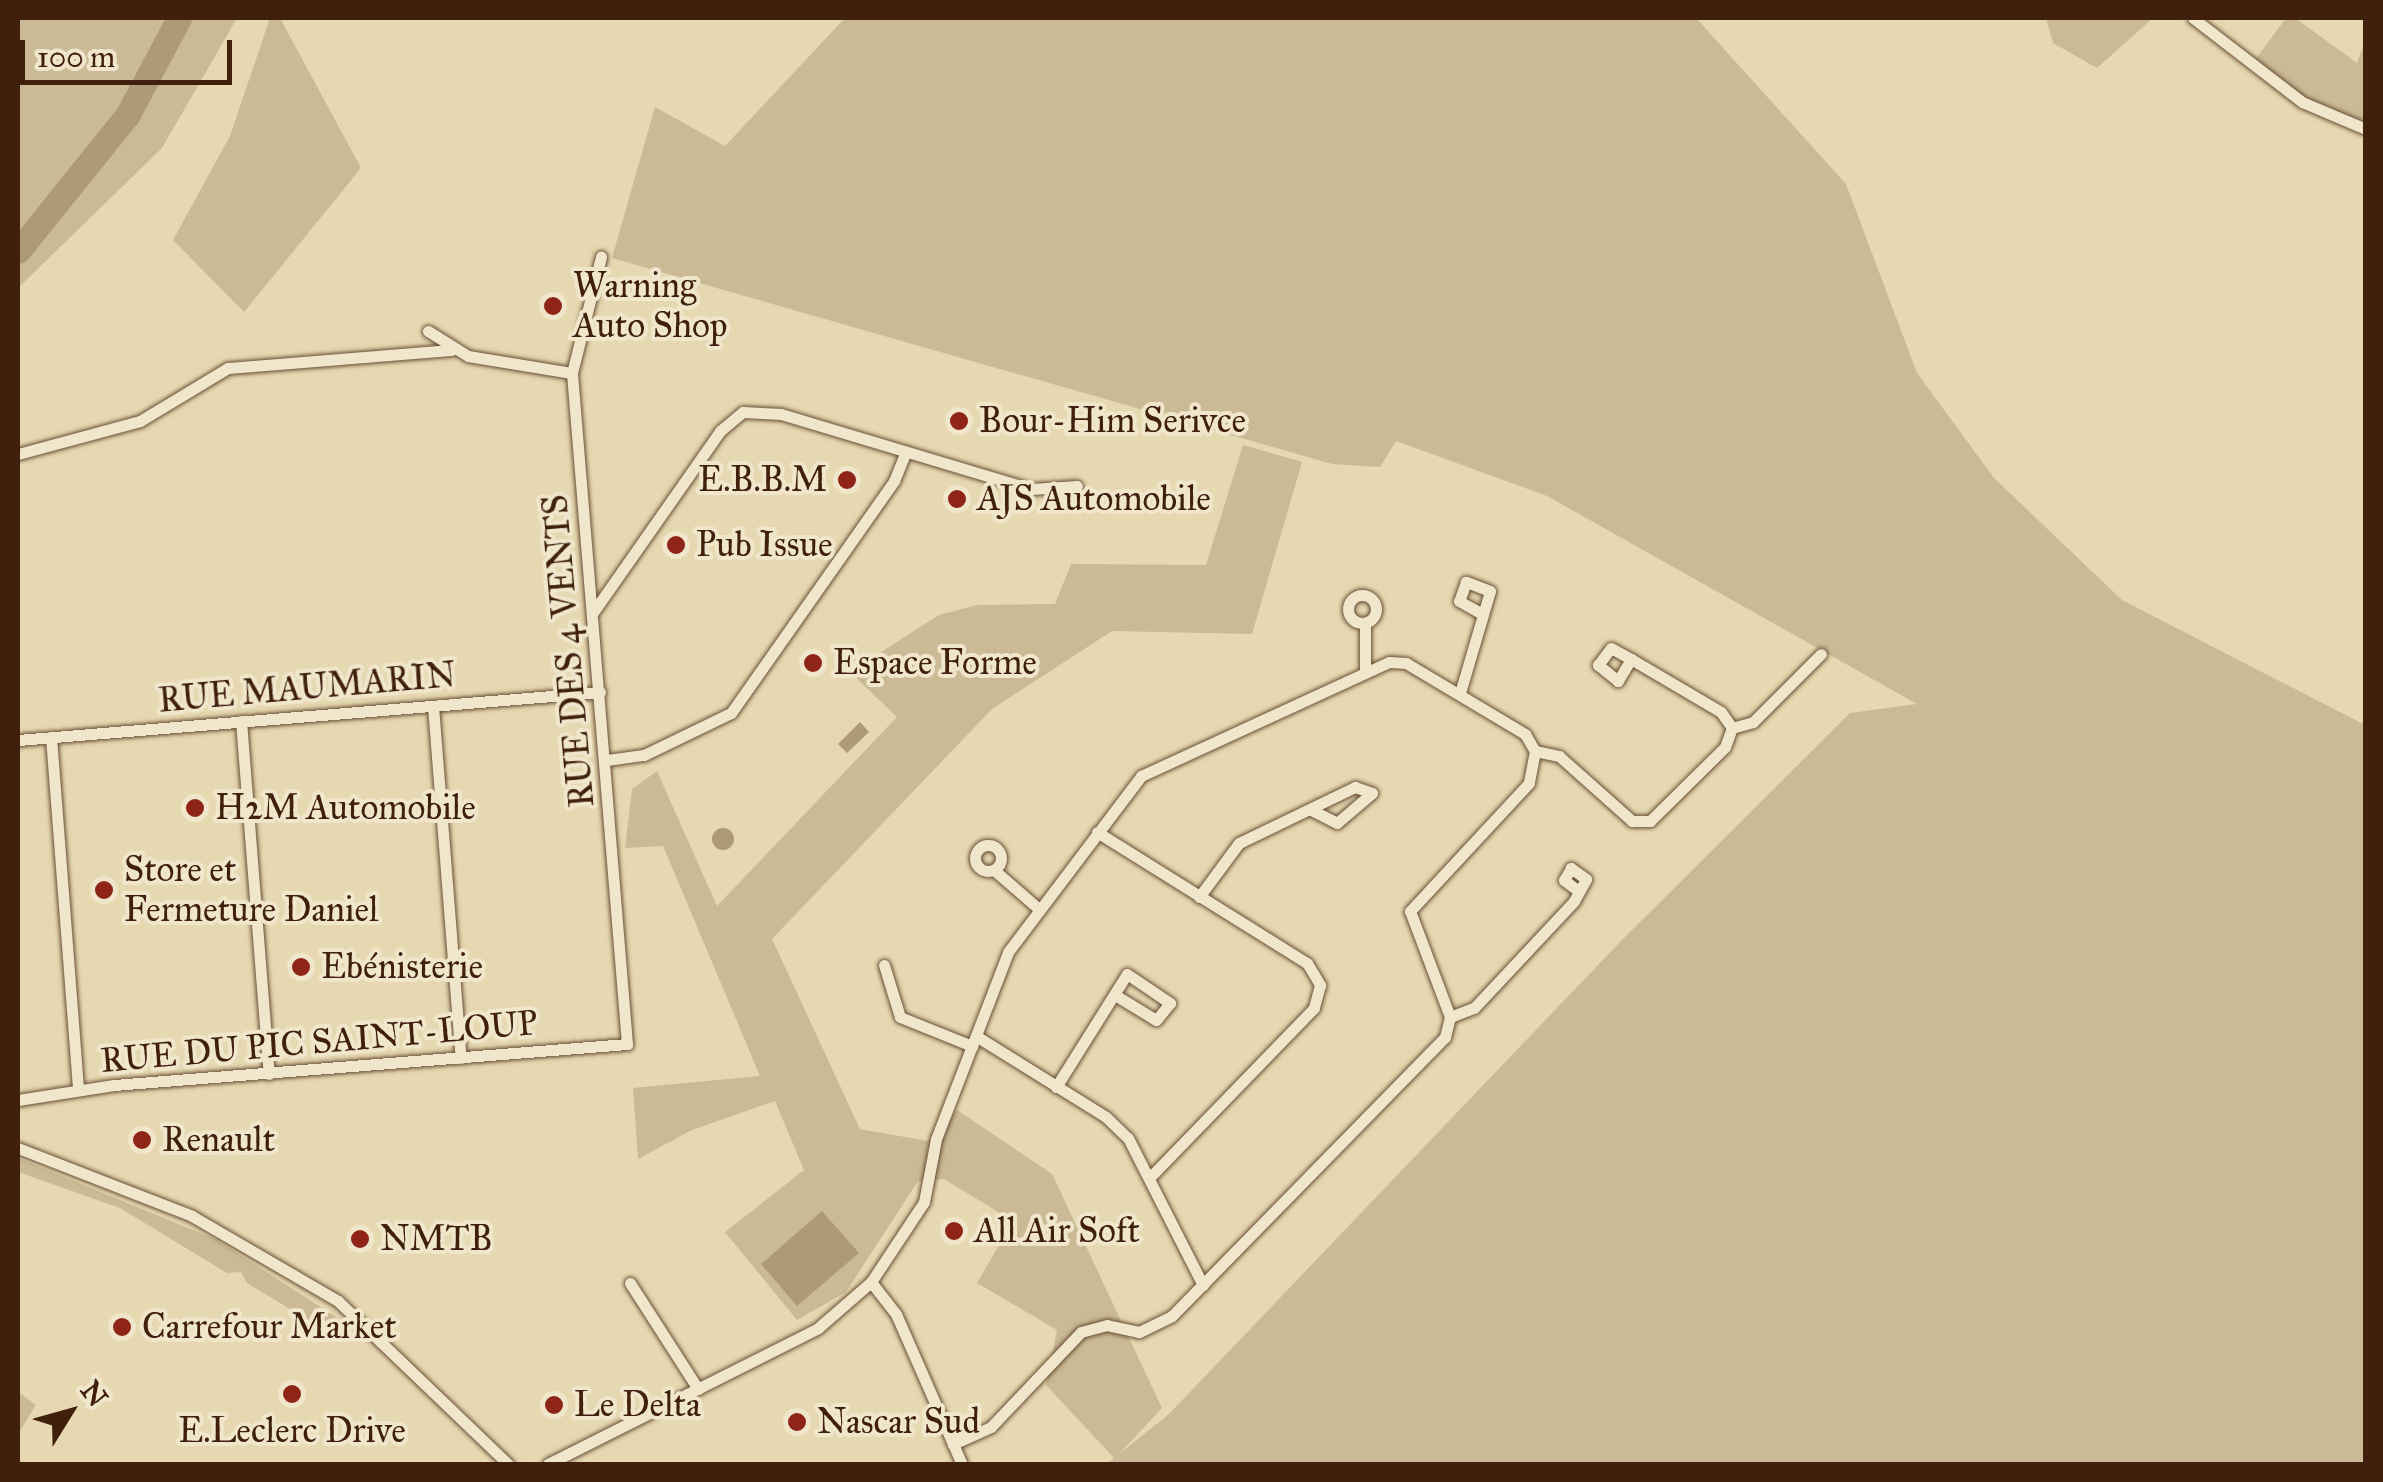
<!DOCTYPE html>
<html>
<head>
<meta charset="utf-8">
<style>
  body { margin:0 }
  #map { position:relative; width:2383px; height:1482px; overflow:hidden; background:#e6d9b1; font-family:"IM FELL Great Primer",serif }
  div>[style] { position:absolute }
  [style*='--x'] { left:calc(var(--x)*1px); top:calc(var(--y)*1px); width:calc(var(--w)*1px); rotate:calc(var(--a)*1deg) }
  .green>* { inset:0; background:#caba95 }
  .water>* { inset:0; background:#ae9a79 }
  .round { border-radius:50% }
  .river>* { height:25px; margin:-12.5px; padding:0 12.5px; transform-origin:12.5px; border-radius:12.5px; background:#ae9a79 }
  .roads { filter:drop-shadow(0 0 2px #6a4e36) drop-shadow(0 0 2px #6a4e36) }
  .minor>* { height:11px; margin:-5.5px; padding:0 5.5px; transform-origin:5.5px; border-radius:5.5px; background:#efe6cc }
  .minor>.ring { margin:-5.5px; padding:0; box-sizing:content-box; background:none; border:11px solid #efe6cc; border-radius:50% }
  .dots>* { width:28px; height:28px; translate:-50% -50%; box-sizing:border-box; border:5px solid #efe6cc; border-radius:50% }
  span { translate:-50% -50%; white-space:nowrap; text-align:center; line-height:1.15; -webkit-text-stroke:8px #efe6cc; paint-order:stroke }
  .poi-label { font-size:35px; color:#40200d }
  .left { translate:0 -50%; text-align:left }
  .right { translate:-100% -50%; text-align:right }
  .street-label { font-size:35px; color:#40200d }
  .frame { position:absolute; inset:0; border:20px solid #40200d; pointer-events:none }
  .north { position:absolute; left:20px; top:1362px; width:100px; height:100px; -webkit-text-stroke:8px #efe6cc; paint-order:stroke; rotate:53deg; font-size:28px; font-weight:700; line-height:40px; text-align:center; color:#40200d }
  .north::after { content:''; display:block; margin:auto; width:35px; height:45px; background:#40200d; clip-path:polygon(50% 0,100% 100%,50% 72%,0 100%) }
  .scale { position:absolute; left:20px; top:40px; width:212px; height:45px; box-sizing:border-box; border:5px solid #40200d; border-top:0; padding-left:12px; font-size:30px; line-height:35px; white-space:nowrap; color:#40200d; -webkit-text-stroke:8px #efe6cc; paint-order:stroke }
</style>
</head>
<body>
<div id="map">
  <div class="green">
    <div style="clip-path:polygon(18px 18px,237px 18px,162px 148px,18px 288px)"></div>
    <div style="clip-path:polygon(270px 18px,280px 18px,361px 168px,244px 312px,173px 240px,230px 136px)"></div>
    <div style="clip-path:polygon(845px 18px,1696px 18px,1846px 184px,1917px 373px,1994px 478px,2122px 600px,2365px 725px,2365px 1464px,1107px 1464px,1114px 1458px,1046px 1385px,1057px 1330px,977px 1283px,1013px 1221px,944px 1179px,918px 1181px,846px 1292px,797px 1320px,725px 1232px,804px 1170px,775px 1101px,692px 1130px,638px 1159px,633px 1088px,760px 1076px,663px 846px,625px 848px,632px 789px,657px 771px,717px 906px,897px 717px,850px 672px,939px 615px,977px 605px,1055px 604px,1071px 564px,1206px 565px,1243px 445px,1302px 462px,1252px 634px,1112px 631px,992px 709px,772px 939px,860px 1129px,928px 1141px,957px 1110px,1052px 1174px,1162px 1408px,1119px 1454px,1168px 1415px,1620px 942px,1850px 713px,1917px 704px,1547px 496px,1396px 441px,1380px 467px,1332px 464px,612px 258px,655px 107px,725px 146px)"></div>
    <div style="clip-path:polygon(2046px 18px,2153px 18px,2097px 68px,2053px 43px)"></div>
    <div style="clip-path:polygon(2286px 18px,2295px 18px,2357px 63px,2365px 41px,2365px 123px,2305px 97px,2255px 60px)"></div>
    <div style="clip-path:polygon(18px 1158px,217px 1240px,339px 1319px,336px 1337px,247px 1283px,241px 1272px,227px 1273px,120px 1208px,18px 1172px)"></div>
    <div style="clip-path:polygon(18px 1392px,36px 1405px,18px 1434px)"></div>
  </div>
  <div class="water">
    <div style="clip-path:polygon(860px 722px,869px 732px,847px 753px,838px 744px)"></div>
    <div class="round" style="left:712px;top:828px;width:22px;height:22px"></div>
    <div style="clip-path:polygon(822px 1211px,859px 1253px,797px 1306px,761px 1264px)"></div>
  </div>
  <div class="river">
    <div style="--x:18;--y:251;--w:176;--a:-51.2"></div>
    <div style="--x:128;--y:114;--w:109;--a:-62"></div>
  </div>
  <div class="roads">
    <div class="minor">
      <div style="--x:2193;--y:18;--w:138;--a:37.6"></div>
      <div style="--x:2302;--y:102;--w:69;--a:22.9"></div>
      <div style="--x:428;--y:331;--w:47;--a:32"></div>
      <div style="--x:468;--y:356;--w:105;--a:9.3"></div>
      <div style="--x:18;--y:454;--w:126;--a:-15.1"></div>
      <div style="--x:140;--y:421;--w:103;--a:-31.1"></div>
      <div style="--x:228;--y:368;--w:224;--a:-4.6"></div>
      <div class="ring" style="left:1348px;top:595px;width:17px;height:17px"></div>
      <div style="--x:594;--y:611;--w:220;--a:-55"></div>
      <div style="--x:720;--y:431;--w:30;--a:-40"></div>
      <div style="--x:743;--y:412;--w:38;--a:3"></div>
      <div style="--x:781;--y:414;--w:261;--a:16.7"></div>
      <div style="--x:1031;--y:489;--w:46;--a:-3.7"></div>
      <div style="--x:1365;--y:623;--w:46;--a:90"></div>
      <div style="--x:1631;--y:659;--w:26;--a:121"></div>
      <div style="--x:1618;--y:681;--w:26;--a:-141"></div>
      <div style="--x:1598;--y:665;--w:21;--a:-53"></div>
      <div style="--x:1611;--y:648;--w:23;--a:29"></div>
      <div style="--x:1631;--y:659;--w:104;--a:30.5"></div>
      <div style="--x:1721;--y:712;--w:19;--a:55"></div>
      <div style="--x:1460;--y:693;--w:106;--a:-73.6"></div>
      <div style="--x:1490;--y:591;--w:26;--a:-159"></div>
      <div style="--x:1466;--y:582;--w:20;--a:110"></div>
      <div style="--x:1459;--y:601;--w:25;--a:29"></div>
      <div style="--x:433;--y:706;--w:353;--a:85.5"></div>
      <div style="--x:241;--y:721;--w:354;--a:85.5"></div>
      <div style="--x:51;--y:737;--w:354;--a:85.6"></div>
      <div style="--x:18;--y:740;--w:584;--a:-4.71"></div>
      <div style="--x:1535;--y:751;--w:25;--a:12"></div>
      <div style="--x:1559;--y:756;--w:98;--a:41.7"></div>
      <div style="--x:1632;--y:821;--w:18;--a:0"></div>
      <div style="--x:1650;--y:821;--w:105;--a:-44.6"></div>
      <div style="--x:1725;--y:747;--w:20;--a:-70"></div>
      <div style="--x:1732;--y:728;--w:22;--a:-16"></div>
      <div style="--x:1753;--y:722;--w:96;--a:-45"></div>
      <div style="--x:607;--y:760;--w:37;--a:-8"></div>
      <div style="--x:644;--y:755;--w:97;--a:-25.8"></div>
      <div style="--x:731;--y:713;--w:284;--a:-54.9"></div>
      <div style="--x:894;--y:481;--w:29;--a:-68"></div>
      <div style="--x:1097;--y:832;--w:248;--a:32"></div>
      <div style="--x:1307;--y:963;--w:26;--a:59"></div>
      <div style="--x:1320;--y:985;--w:24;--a:105"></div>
      <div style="--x:1314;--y:1008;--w:234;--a:134.1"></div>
      <div class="ring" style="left:975px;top:845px;width:15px;height:15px"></div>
      <div style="--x:994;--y:870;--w:60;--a:40.9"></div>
      <div style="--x:1199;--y:897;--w:67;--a:-53.5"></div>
      <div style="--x:1239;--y:843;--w:129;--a:-25.8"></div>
      <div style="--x:1355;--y:787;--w:18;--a:19"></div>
      <div style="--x:1372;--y:793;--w:46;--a:139.4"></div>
      <div style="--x:1337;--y:823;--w:27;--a:-153"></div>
      <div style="--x:884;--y:965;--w:54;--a:72.9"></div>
      <div style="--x:900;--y:1017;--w:78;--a:21.9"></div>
      <div style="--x:1450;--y:1017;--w:26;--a:-21"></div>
      <div style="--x:1474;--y:1008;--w:146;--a:-46.9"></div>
      <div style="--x:1574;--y:901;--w:25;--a:-61"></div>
      <div style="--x:1586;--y:879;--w:19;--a:-144"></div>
      <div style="--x:1571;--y:868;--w:14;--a:120"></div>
      <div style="--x:1564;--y:880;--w:15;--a:37"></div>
      <div style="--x:976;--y:1036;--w:153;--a:31.9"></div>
      <div style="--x:1106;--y:1117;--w:30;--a:44"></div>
      <div style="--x:1128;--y:1138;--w:165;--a:63"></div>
      <div style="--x:1056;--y:1087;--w:133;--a:-57.9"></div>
      <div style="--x:1127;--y:974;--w:52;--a:34"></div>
      <div style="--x:1170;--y:1003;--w:22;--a:129"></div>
      <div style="--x:1156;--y:1020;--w:48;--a:-148.6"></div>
      <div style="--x:18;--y:1100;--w:97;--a:-8.9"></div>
      <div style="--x:114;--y:1085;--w:515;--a:-4.57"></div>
      <div style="--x:627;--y:1044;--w:673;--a:-94.69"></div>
      <div style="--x:572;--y:373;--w:120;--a:-76"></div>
      <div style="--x:18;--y:1148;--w:187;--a:21.3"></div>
      <div style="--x:192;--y:1216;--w:169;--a:30.2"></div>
      <div style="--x:338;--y:1301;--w:236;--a:43.8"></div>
      <div style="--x:871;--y:1282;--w:41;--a:52"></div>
      <div style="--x:896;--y:1314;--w:164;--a:66.3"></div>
      <div style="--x:630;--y:1283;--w:126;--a:57.3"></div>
      <div style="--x:548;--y:1464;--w:302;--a:-26.7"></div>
      <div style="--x:818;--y:1328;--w:70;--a:-41"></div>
      <div style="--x:871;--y:1282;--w:96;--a:-56.5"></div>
      <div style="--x:924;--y:1202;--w:64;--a:-79.2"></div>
      <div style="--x:936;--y:1139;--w:200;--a:-68.9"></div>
      <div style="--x:1008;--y:952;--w:221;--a:-52.9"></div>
      <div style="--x:1141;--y:776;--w:273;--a:-24.7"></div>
      <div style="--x:1389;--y:662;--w:17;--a:3"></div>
      <div style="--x:1406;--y:663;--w:139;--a:30.8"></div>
      <div style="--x:1525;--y:734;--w:20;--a:60"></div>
      <div style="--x:1535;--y:751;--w:33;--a:101"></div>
      <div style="--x:1529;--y:783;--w:175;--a:132.9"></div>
      <div style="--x:1410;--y:911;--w:113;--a:69.3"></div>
      <div style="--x:1450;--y:1017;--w:21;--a:104"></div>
      <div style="--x:1445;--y:1037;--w:390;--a:134.4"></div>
      <div style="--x:1172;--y:1316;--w:37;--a:154"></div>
      <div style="--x:1139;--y:1332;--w:33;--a:-168"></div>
      <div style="--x:1107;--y:1325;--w:27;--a:165"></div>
      <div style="--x:1081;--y:1332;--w:131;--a:133.5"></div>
      <div style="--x:991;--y:1427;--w:42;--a:155.9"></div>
    </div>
  </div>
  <div class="dots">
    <div style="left:553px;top:306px;background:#8f2418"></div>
    <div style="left:959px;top:421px;background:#8f2418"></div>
    <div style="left:847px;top:480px;background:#8f2418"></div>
    <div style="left:957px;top:499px;background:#8f2418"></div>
    <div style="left:676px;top:545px;background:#8f2418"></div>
    <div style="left:813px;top:663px;background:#8f2418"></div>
    <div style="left:195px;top:808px;background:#8f2418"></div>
    <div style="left:104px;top:890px;background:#8f2418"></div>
    <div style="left:301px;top:967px;background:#8f2418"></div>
    <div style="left:142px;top:1140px;background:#8f2418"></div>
    <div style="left:954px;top:1231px;background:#8f2418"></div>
    <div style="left:360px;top:1239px;background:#8f2418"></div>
    <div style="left:122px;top:1327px;background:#8f2418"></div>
    <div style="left:292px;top:1394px;background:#8f2418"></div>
    <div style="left:554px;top:1405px;background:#8f2418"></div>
    <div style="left:797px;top:1422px;background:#8f2418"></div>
  </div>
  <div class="poi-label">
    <span class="left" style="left:573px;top:306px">Warning<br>Auto Shop</span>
    <span class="left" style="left:979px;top:421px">Bour-Him Serivce</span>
    <span class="right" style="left:827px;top:480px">E.B.B.M</span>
    <span class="left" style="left:977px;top:499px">AJS Automobile</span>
    <span class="left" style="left:696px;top:545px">Pub Issue</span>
    <span class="left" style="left:833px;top:663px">Espace Forme</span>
    <span class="left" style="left:215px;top:808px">H2M Automobile</span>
    <span class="left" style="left:124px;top:890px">Store et<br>Fermeture Daniel</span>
    <span class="left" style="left:321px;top:967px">Ebénisterie</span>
    <span class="left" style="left:162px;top:1140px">Renault</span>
    <span class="left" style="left:974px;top:1231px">All Air Soft</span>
    <span class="left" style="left:380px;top:1239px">NMTB</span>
    <span class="left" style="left:142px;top:1327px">Carrefour Market</span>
    <span class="left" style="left:574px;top:1405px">Le Delta</span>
    <span class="left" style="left:817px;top:1422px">Nascar Sud</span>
    <span style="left:292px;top:1431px">E.Leclerc Drive</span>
  </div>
  <div class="street-label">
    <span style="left:569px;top:651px;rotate:-95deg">RUE DES 4 VENTS</span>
    <span style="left:307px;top:688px;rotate:-5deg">RUE MAUMARIN</span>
    <span style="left:319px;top:1042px;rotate:-5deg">RUE DU PIC SAINT-LOUP</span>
  </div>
  <div class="frame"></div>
  <div class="north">N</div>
  <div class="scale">100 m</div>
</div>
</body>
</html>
